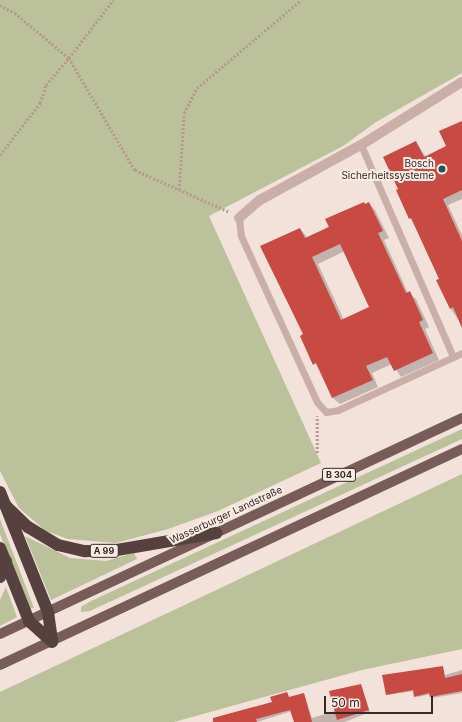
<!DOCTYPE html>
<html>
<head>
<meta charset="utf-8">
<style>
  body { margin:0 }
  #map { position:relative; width:462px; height:722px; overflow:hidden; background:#f2e2da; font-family:Inter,sans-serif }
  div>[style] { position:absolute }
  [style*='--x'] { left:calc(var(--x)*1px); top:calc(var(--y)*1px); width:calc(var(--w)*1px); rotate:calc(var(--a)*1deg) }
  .green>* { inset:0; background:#bbc19a }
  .shadow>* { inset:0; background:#0003 }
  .building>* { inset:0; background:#c74a43 }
  .path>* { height:2.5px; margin-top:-1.25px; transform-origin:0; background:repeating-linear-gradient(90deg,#b59990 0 2px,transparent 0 4px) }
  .service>* { height:7px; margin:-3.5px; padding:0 3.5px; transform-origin:3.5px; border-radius:3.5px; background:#caafa6 }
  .minor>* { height:10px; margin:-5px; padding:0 5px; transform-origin:5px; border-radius:5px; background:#caafa6 }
  .primary>* { height:10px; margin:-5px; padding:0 5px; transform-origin:5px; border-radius:5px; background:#785c58 }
  .motorway>* { height:12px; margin:-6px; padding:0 6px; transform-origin:6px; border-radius:6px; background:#57413e }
  .dots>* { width:11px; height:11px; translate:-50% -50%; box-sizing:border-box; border:2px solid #f9ede6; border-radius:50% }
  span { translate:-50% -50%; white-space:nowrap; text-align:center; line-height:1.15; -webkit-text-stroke:4px #f9ede6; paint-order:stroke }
  .shield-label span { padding:1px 3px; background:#f9ede6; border:1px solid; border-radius:3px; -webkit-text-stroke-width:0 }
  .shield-label { font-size:9px; color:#352927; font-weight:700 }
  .poi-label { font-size:10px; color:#352927 }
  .right { translate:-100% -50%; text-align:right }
  .street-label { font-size:10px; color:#352927 }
  .scale { position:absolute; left:324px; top:696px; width:109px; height:18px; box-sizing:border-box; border:2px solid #352927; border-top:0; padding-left:5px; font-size:12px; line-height:14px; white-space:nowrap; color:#352927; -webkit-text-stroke:3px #f9ede6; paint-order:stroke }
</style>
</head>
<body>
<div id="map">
  <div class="green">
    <div style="clip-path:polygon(0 0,462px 0,462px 73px,376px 122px,343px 146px,209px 216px,321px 463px,218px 511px,168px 529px,116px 543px,68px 539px,46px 531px,19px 508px,0 471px)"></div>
    <div style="clip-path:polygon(462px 429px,462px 439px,90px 611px,81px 612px,81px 607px,91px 601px)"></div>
    <div style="clip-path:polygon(462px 474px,462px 649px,362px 670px,174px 722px,0 722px,0 692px)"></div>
    <div style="clip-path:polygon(0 519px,34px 608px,29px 609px,0 534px)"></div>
    <div style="clip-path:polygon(25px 536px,70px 558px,106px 561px,134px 553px,137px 559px,51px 600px)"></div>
    <div style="clip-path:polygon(6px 587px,17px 617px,0 626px,0 600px)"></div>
  </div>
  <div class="shadow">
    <div style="clip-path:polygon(462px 122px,462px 199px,448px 205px,462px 235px,462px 325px,450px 308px,441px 279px,415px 224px,410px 218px,399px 189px,416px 142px,426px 157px,447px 147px)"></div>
    <div style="clip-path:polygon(evenodd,369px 204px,375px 210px,389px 238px,384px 240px,408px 293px,416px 299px,429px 327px,425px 329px,439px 360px,401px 377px,392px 364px,372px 373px,378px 387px,340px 404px,333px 398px,302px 336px,304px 335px,300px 229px,308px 238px,369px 204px,345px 251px,370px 308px,344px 320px,318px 264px,345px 251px)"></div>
    <div style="clip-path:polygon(442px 667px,445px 675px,462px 670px,462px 693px,432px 698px,431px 694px,417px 697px,414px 691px,387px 695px)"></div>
    <div style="clip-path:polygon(361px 685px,370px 712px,345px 722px,295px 722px,292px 711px,257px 722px,210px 722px,273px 703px,287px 693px,289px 698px,304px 694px,312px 718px,335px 711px)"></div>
  </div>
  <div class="building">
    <div style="clip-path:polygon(462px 121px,462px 190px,443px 199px,462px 241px,462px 328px,453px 307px,450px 309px,436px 280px,439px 279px,411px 218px,409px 219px,400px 199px,396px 190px,398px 189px,383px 157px,416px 141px,424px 157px,446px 146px,439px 131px)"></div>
    <div style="clip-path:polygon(evenodd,364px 202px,365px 204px,369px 202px,383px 231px,378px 233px,406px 293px,410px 291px,415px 302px,423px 320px,419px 322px,433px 353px,394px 371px,387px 357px,366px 366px,373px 380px,332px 398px,316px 363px,313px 365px,308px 354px,300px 336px,303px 334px,260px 246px,300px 228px,305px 238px,329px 227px,325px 219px,364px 202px,340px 244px,369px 307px,341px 320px,312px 257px,340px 244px)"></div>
    <div style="clip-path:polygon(443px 666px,445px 678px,462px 674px,462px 691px,430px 697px,429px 693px,414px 697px,413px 690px,386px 695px,382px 675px)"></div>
    <div style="clip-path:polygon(361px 684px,369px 710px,337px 720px,329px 691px)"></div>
    <div style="clip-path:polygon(287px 692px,289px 697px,304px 693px,312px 722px,294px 722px,290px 710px,256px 719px,257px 722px,213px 722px,213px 718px,272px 702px,270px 697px)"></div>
  </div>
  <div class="path">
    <div style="--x:0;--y:5;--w:17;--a:28"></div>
    <div style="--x:15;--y:13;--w:70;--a:39.8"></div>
    <div style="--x:69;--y:58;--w:73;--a:-52.8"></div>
    <div style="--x:0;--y:155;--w:66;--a:-52.4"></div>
    <div style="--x:40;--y:103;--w:19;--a:-72"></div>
    <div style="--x:46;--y:85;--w:35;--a:-50"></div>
    <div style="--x:69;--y:58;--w:130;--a:59.5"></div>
    <div style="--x:135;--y:170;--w:104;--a:23.9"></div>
    <div style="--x:179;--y:190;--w:77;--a:-86.3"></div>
    <div style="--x:184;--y:113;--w:28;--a:-63"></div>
    <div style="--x:197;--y:88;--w:136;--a:-40.2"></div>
    <div style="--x:317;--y:453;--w:37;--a:-90"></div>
  </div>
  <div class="service">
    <div style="--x:361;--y:145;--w:231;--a:66.5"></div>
    <div style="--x:239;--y:218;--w:18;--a:84"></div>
    <div style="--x:241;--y:236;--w:183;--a:65.4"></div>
    <div style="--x:317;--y:402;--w:13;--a:48"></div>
    <div style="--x:326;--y:412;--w:12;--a:-9"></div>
    <div style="--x:338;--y:410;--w:136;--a:-24.7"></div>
  </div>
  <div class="minor">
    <div style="--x:239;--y:218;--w:28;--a:-41"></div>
    <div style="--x:260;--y:200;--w:115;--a:-28.6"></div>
    <div style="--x:361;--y:145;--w:119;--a:-32"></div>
  </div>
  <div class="primary">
    <div style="--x:0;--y:634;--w:510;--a:-25.06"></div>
    <div style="--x:0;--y:665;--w:510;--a:-25.06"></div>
  </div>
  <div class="motorway">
    <div style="--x:0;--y:492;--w:129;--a:68.2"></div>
    <div style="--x:48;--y:612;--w:30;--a:82"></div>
    <div style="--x:5;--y:505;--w:32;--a:44"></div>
    <div style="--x:28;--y:527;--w:35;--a:31"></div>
    <div style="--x:58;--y:545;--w:28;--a:13"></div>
    <div style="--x:85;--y:551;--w:26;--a:0"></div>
    <div style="--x:111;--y:551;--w:107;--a:-9.7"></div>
    <div style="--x:0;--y:548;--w:79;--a:68.3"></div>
    <div style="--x:29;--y:621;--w:31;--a:42"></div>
    <div style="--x:0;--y:577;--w:17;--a:-69"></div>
  </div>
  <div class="dots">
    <div style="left:442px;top:169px;background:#1c5750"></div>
  </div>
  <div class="shield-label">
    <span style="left:339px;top:475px">B 304</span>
    <span style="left:104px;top:551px">A 99</span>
  </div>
  <div class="poi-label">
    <span class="right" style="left:434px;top:169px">Bosch<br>Sicherheitssysteme</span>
  </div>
  <div class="street-label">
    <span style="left:226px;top:515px;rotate:-25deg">Wasserburger Landstraße</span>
  </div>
  <div class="scale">50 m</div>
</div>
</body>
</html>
